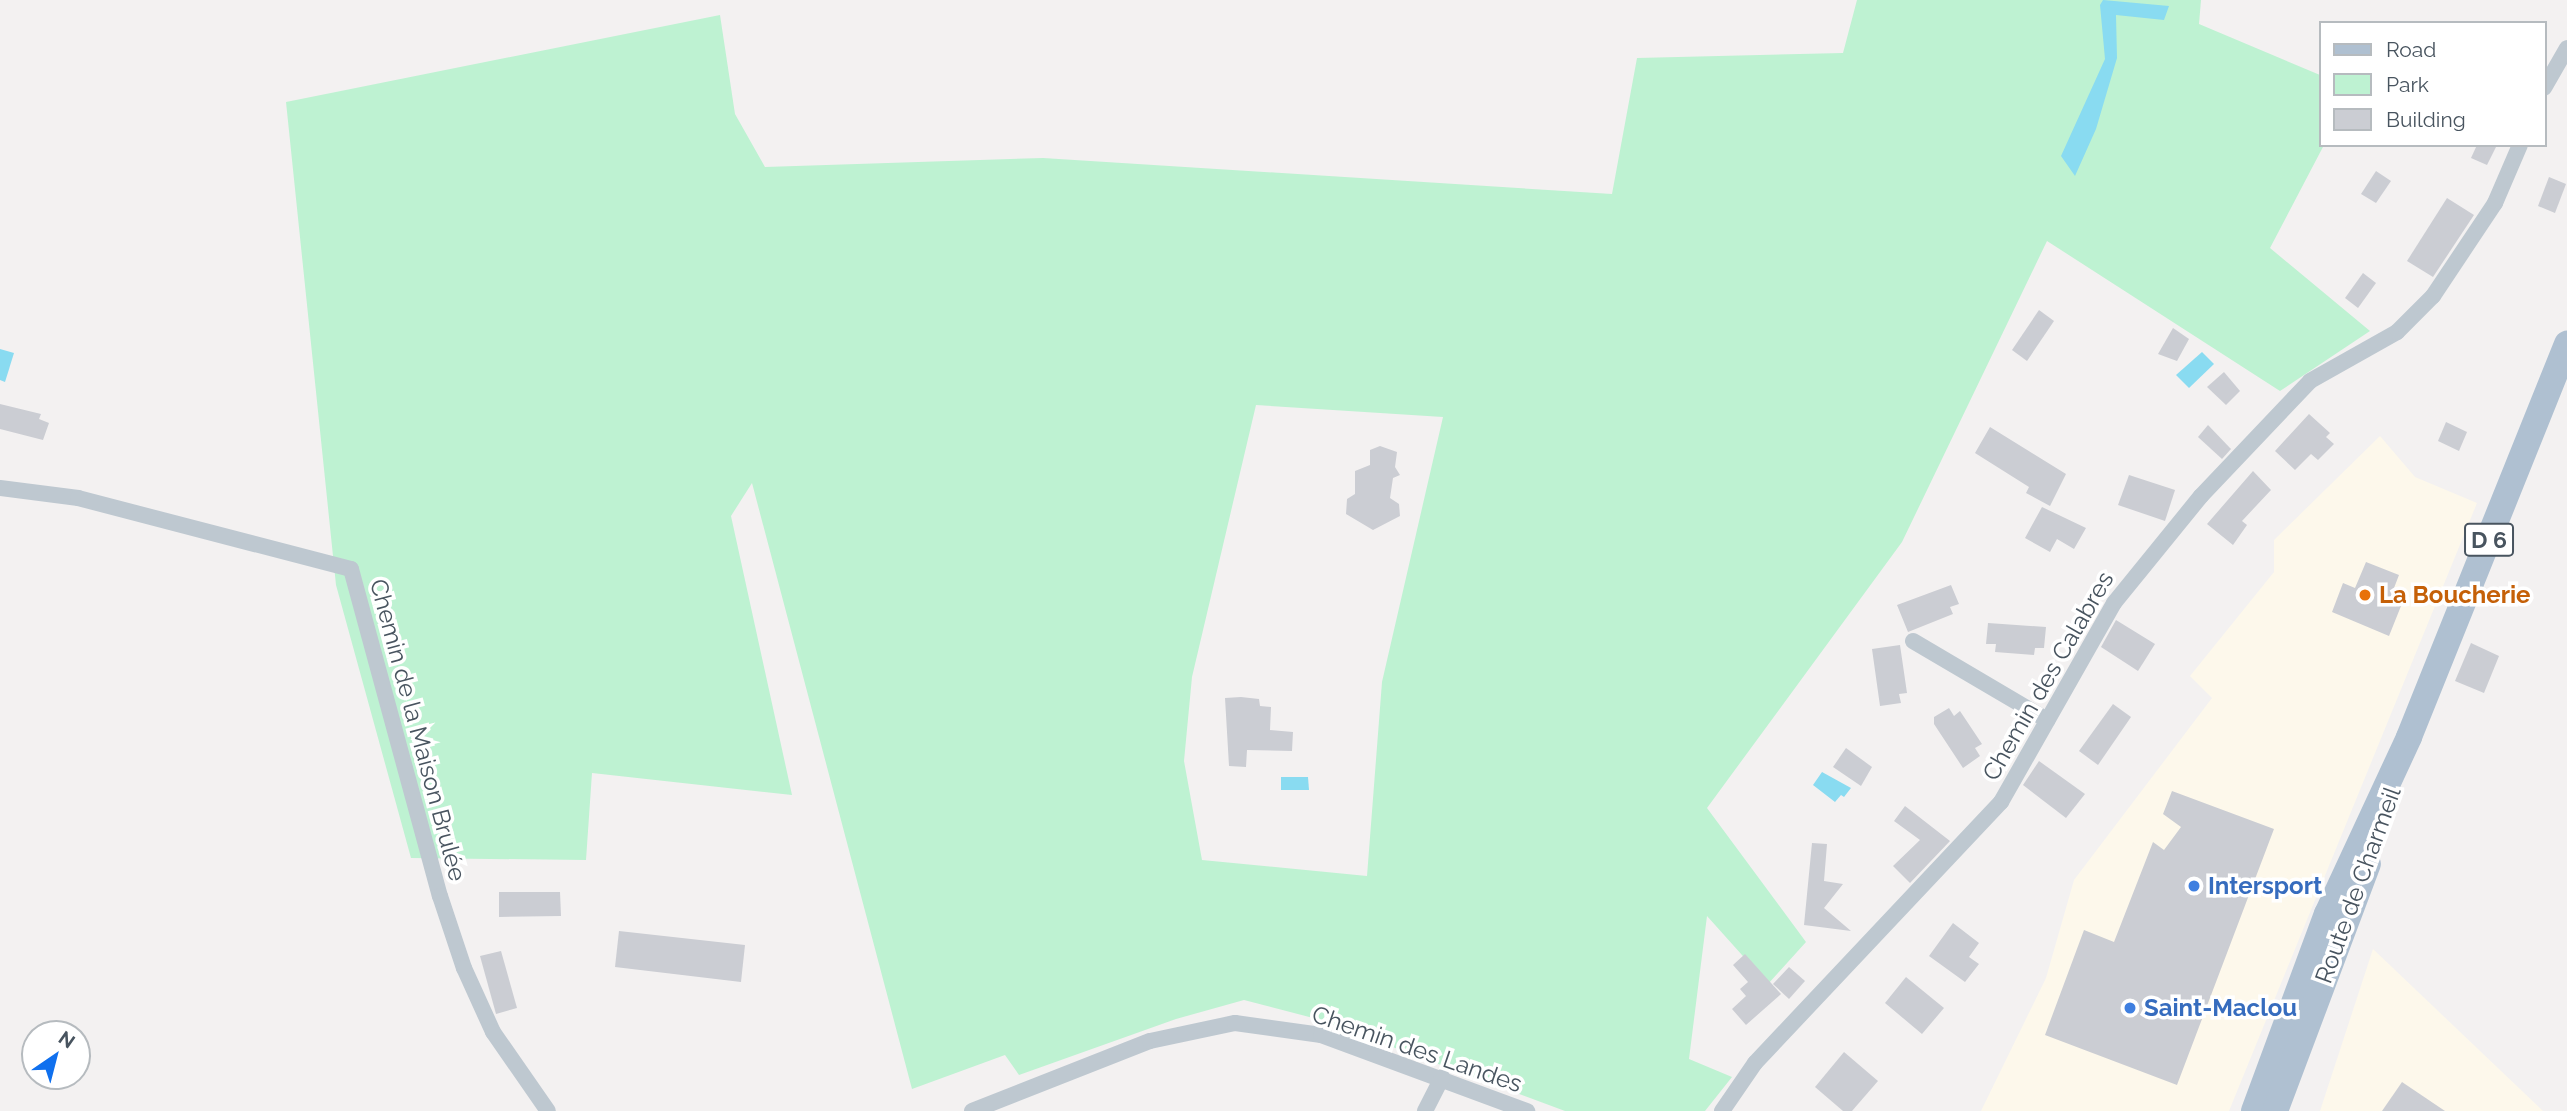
<!DOCTYPE html>
<html>
<head>
<meta charset="utf-8">
<style>
  body { margin:0 }
  #map { position:relative; width:2567px; height:1111px; overflow:hidden; background:#f3f1f1; font-family:Raleway,sans-serif }
  div>[style] { position:absolute }
  [style*='--x'] { left:calc(var(--x)*1px); top:calc(var(--y)*1px); width:calc(var(--w)*1px); rotate:calc(var(--a)*1deg) }
  .commercial>* { inset:0; background:#fdf8eb }
  .green>* { inset:0; background:#bef2d2 }
  .water>* { inset:0; background:#89dbf1 }
  .building>* { inset:0; background:#cbcdd3 }
  .minor>* { height:16px; margin:-8px; padding:0 8px; transform-origin:8px; border-radius:8px; background:#bec8d0 }
  .primary>* { height:26px; margin:-13px; padding:0 13px; transform-origin:13px; border-radius:13px; background:#afc0d1 }
  .dots>* { width:19px; height:19px; translate:-50% -50%; box-sizing:border-box; border:4px solid #fff; border-radius:50% }
  span { translate:-50% -50%; white-space:nowrap; text-align:center; line-height:1.15; -webkit-text-stroke:7px #fff; paint-order:stroke }
  .shield-label span { padding:2px 5px; background:#fff; border:2px solid; border-radius:5px; -webkit-text-stroke-width:0 }
  .shield-label { font-size:23px; color:#48545f; font-weight:700 }
  .food-label { font-size:24px; color:#c56008; font-weight:700 }
  .left { translate:0 -50%; text-align:left }
  .street-label { font-size:24px; color:#48545f }
  .shop-label { font-size:24px; color:#366cbe; font-weight:700 }
  .legend { position:absolute; left:2319px; top:21px; width:228px; height:126px; box-sizing:border-box; background:#fff; border:2px solid #b6bbbf; margin:0; padding:9px 12px; list-style:none; font-size:21px; color:#48545f }
  .legend li { display:flex; align-items:center; gap:14px; height:35px }
  .legend b { width:35px; border:2px solid #b6bbbf }
  .north { position:absolute; left:21px; top:1020px; width:70px; height:70px; box-sizing:border-box; background:#fff; border:2px solid #b6bbbf; border-radius:50%; rotate:35deg; font-size:19px; font-weight:700; line-height:28px; text-align:center; color:#48545f }
  .north::after { content:''; display:block; margin:auto; width:24px; height:32px; background:#1070ee; clip-path:polygon(50% 0,100% 100%,50% 72%,0 100%) }
</style>
</head>
<body>
<div id="map">
  <div class="commercial">
    <div style="clip-path:polygon(2380px 436px,2415px 477px,2477px 503px,2229px 1111px,1981px 1111px,2046px 978px,2074px 880px,2212px 698px,2190px 676px,2274px 572px,2274px 540px)"></div>
    <div style="clip-path:polygon(2373px 949px,2543px 1111px,2320px 1111px)"></div>
  </div>
  <div class="green">
    <div style="clip-path:polygon(evenodd,1857px 0,2201px 0,2199px 24px,2320px 75px,2324px 145px,2270px 248px,2370px 331px,2280px 391px,2047px 241px,1902px 542px,1707px 808px,1806px 942px,1768px 984px,1707px 916px,1689px 1059px,1732px 1077px,1705px 1111px,1565px 1111px,1317px 1019px,1244px 1000px,1176px 1019px,1019px 1075px,1005px 1055px,912px 1089px,752px 483px,731px 516px,792px 795px,592px 773px,586px 860px,411px 858px,336px 585px,286px 102px,720px 15px,735px 114px,765px 167px,1043px 158px,1612px 194px,1637px 58px,1843px 53px,1857px 0,1256px 405px,1443px 417px,1382px 682px,1367px 876px,1202px 860px,1184px 761px,1192px 677px,1256px 405px)"></div>
  </div>
  <div class="water">
    <div style="clip-path:polygon(2103px 0,2169px 6px,2164px 20px,2116px 15px,2117px 58px,2096px 129px,2075px 176px,2061px 156px,2105px 59px,2100px 5px)"></div>
    <div style="clip-path:polygon(0 349px,14px 353px,5px 382px,0 380px)"></div>
    <div style="clip-path:polygon(2202px 352px,2214px 364px,2189px 388px,2176px 375px)"></div>
    <div style="clip-path:polygon(1822px 772px,1851px 788px,1844px 797px,1841px 795px,1835px 802px,1813px 785px)"></div>
    <div style="clip-path:polygon(1281px 777px,1308px 777px,1309px 790px,1281px 790px)"></div>
  </div>
  <div class="building">
    <div style="clip-path:polygon(2477px 145px,2497px 145px,2487px 165px,2471px 158px)"></div>
    <div style="clip-path:polygon(2376px 171px,2391px 181px,2376px 203px,2361px 194px)"></div>
    <div style="clip-path:polygon(2549px 177px,2566px 184px,2555px 213px,2538px 206px)"></div>
    <div style="clip-path:polygon(2447px 198px,2474px 215px,2433px 277px,2407px 261px)"></div>
    <div style="clip-path:polygon(2363px 273px,2376px 283px,2358px 308px,2345px 298px)"></div>
    <div style="clip-path:polygon(2039px 310px,2054px 321px,2027px 361px,2012px 350px)"></div>
    <div style="clip-path:polygon(2173px 328px,2189px 339px,2177px 361px,2158px 354px)"></div>
    <div style="clip-path:polygon(2224px 372px,2240px 391px,2226px 405px,2207px 387px)"></div>
    <div style="clip-path:polygon(0 404px,41px 414px,39px 419px,49px 423px,43px 440px,0 429px)"></div>
    <div style="clip-path:polygon(2309px 414px,2330px 433px,2326px 437px,2334px 444px,2318px 460px,2311px 454px,2295px 470px,2275px 451px)"></div>
    <div style="clip-path:polygon(2446px 422px,2467px 432px,2459px 451px,2438px 441px)"></div>
    <div style="clip-path:polygon(2208px 425px,2231px 449px,2222px 459px,2198px 437px)"></div>
    <div style="clip-path:polygon(1990px 427px,2066px 474px,2050px 506px,2026px 493px,2029px 487px,1975px 453px)"></div>
    <div style="clip-path:polygon(1380px 446px,1397px 452px,1395px 467px,1400px 475px,1393px 478px,1390px 498px,1399px 504px,1400px 516px,1373px 530px,1346px 514px,1347px 499px,1355px 494px,1355px 471px,1370px 465px,1370px 450px)"></div>
    <div style="clip-path:polygon(2253px 471px,2271px 490px,2242px 521px,2247px 525px,2233px 545px,2207px 524px)"></div>
    <div style="clip-path:polygon(2129px 475px,2175px 490px,2165px 521px,2118px 505px)"></div>
    <div style="clip-path:polygon(2042px 507px,2086px 528px,2074px 549px,2057px 539px,2050px 552px,2025px 538px)"></div>
    <div style="clip-path:polygon(2366px 562px,2399px 575px,2389px 601px,2401px 606px,2389px 636px,2332px 612px,2343px 583px,2355px 588px)"></div>
    <div style="clip-path:polygon(1951px 585px,1959px 604px,1950px 607px,1953px 614px,1908px 632px,1897px 605px)"></div>
    <div style="clip-path:polygon(2116px 620px,2155px 644px,2138px 671px,2101px 647px)"></div>
    <div style="clip-path:polygon(1988px 623px,2046px 627px,2044px 648px,2035px 648px,2034px 655px,1995px 652px,1996px 644px,1986px 644px)"></div>
    <div style="clip-path:polygon(2471px 643px,2499px 656px,2484px 693px,2455px 681px)"></div>
    <div style="clip-path:polygon(1900px 645px,1907px 693px,1899px 694px,1901px 703px,1880px 706px,1872px 649px)"></div>
    <div style="clip-path:polygon(1241px 697px,1259px 699px,1260px 706px,1271px 707px,1270px 730px,1293px 732px,1292px 751px,1247px 750px,1246px 767px,1229px 766px,1225px 698px)"></div>
    <div style="clip-path:polygon(2113px 704px,2131px 717px,2098px 765px,2079px 751px)"></div>
    <div style="clip-path:polygon(1949px 708px,1954px 716px,1960px 711px,1982px 744px,1975px 748px,1980px 756px,1963px 768px,1934px 724px,1934px 717px)"></div>
    <div style="clip-path:polygon(1846px 748px,1872px 767px,1861px 786px,1833px 767px)"></div>
    <div style="clip-path:polygon(2039px 761px,2085px 794px,2066px 818px,2023px 785px)"></div>
    <div style="clip-path:polygon(2172px 791px,2274px 829px,2177px 1085px,2045px 1035px,2084px 930px,2114px 942px,2153px 842px,2164px 850px,2181px 827px,2163px 814px)"></div>
    <div style="clip-path:polygon(1905px 806px,1950px 841px,1910px 883px,1893px 866px,1920px 840px,1894px 821px)"></div>
    <div style="clip-path:polygon(1812px 843px,1827px 844px,1824px 881px,1843px 884px,1824px 908px,1851px 931px,1804px 925px)"></div>
    <div style="clip-path:polygon(499px 892px,560px 892px,561px 916px,499px 917px)"></div>
    <div style="clip-path:polygon(1953px 923px,1979px 943px,1969px 957px,1979px 964px,1965px 982px,1929px 956px)"></div>
    <div style="clip-path:polygon(619px 931px,745px 945px,741px 982px,615px 967px)"></div>
    <div style="clip-path:polygon(501px 951px,517px 1008px,496px 1014px,480px 956px)"></div>
    <div style="clip-path:polygon(1745px 954px,1781px 994px,1746px 1025px,1732px 1009px,1746px 996px,1740px 989px,1748px 982px,1733px 965px)"></div>
    <div style="clip-path:polygon(1789px 967px,1805px 981px,1789px 999px,1773px 984px)"></div>
    <div style="clip-path:polygon(1906px 977px,1944px 1008px,1922px 1034px,1885px 1003px)"></div>
    <div style="clip-path:polygon(1844px 1052px,1878px 1081px,1852px 1111px,1843px 1111px,1815px 1087px)"></div>
    <div style="clip-path:polygon(2402px 1082px,2445px 1111px,2382px 1111px)"></div>
  </div>
  <div class="minor">
    <div style="--x:2544;--y:88;--w:46;--a:-60.1"></div>
    <div style="--x:0;--y:488;--w:79;--a:7.3"></div>
    <div style="--x:78;--y:498;--w:282;--a:14.6"></div>
    <div style="--x:351;--y:569;--w:339;--a:74.8"></div>
    <div style="--x:440;--y:896;--w:76;--a:71.6"></div>
    <div style="--x:464;--y:968;--w:70;--a:65.6"></div>
    <div style="--x:493;--y:1032;--w:96;--a:55.2"></div>
    <div style="--x:1913;--y:641;--w:156;--a:30.5"></div>
    <div style="--x:972;--y:1111;--w:191;--a:-21.5"></div>
    <div style="--x:1150;--y:1041;--w:87;--a:-12"></div>
    <div style="--x:1235;--y:1023;--w:87;--a:7.9"></div>
    <div style="--x:1321;--y:1035;--w:220;--a:20.3"></div>
    <div style="--x:1425;--y:1111;--w:38;--a:-63"></div>
    <div style="--x:1722;--y:1111;--w:58;--a:-55.5"></div>
    <div style="--x:1755;--y:1063;--w:359;--a:-46.7"></div>
    <div style="--x:2001;--y:802;--w:229;--a:-60.4"></div>
    <div style="--x:2114;--y:603;--w:138;--a:-50.9"></div>
    <div style="--x:2201;--y:496;--w:158;--a:-46.5"></div>
    <div style="--x:2310;--y:381;--w:100;--a:-29.4"></div>
    <div style="--x:2397;--y:332;--w:51;--a:-45"></div>
    <div style="--x:2433;--y:296;--w:112;--a:-56.3"></div>
    <div style="--x:2495;--y:203;--w:63;--a:-66.7"></div>
  </div>
  <div class="primary">
    <div style="--x:2254;--y:1111;--w:210;--a:-69.7"></div>
    <div style="--x:2327;--y:914;--w:195;--a:-65.1"></div>
    <div style="--x:2409;--y:737;--w:424;--a:-68.1"></div>
    <div style="--x:2275;--y:1111;--w:264;--a:-69.4"></div>
  </div>
  <div class="dots">
    <div style="left:2365px;top:595px;background:#e8710a"></div>
    <div style="left:2194px;top:886px;background:#3f7fe0"></div>
    <div style="left:2130px;top:1008px;background:#3f7fe0"></div>
  </div>
  <div class="shield-label">
    <span style="left:2489px;top:540px">D 6</span>
  </div>
  <div class="food-label">
    <span class="left" style="left:2379px;top:595px">La Boucherie</span>
  </div>
  <div class="street-label">
    <span style="left:2048px;top:676px;rotate:-60deg">Chemin des Calabres</span>
    <span style="left:418px;top:730px;rotate:75deg">Chemin de la Maison Brulée</span>
    <span style="left:2358px;top:885px;rotate:-70deg">Route de Charmeil</span>
    <span style="left:1417px;top:1049px;rotate:19deg">Chemin des Landes</span>
  </div>
  <div class="shop-label">
    <span class="left" style="left:2208px;top:886px">Intersport</span>
    <span class="left" style="left:2144px;top:1008px">Saint-Maclou</span>
  </div>
  <ul class="legend">
  <li><b style="height:9px;background:#afc0d1"></b>Road</li>
  <li><b style="height:19px;background:#bef2d2"></b>Park</li>
  <li><b style="height:19px;background:#cbcdd3"></b>Building</li>
  </ul>
  <div class="north">N</div>
</div>
</body>
</html>
